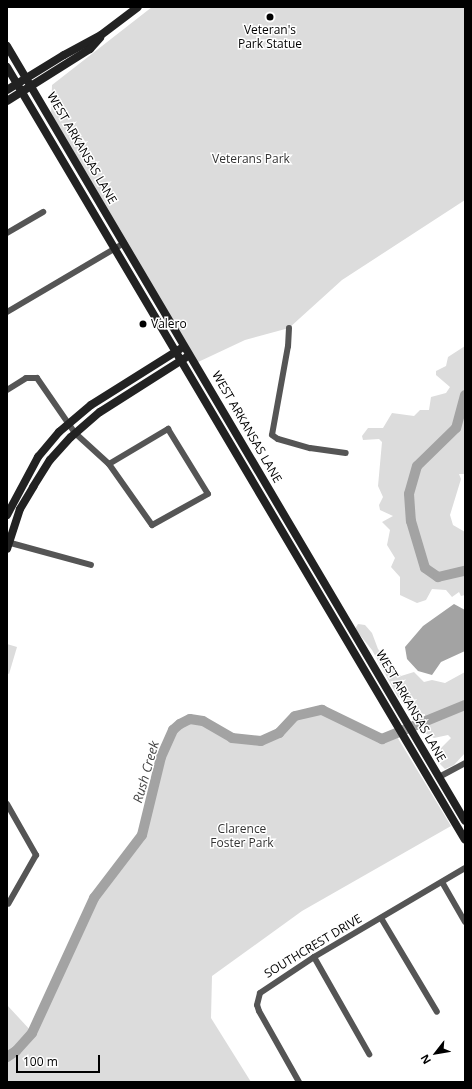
<!DOCTYPE html>
<html>
<head>
<meta charset="utf-8">
<style>
  body { margin:0 }
  #map { position:relative; width:472px; height:1089px; overflow:hidden; background:#fff; font-family:"Open Sans",sans-serif }
  div>[style] { position:absolute }
  [style*='--x'] { left:calc(var(--x)*1px); top:calc(var(--y)*1px); width:calc(var(--w)*1px); rotate:calc(var(--a)*1deg) }
  .green>* { inset:0; background:#dcdcdc }
  .water>* { inset:0; background:#a3a3a3 }
  .river>* { height:10px; margin:-5px; padding:0 5px; transform-origin:5px; border-radius:5px; background:#a3a3a3 }
  .street>* { height:6px; margin:-3px; padding:0 3px; transform-origin:3px; border-radius:3px; background:#555 }
  .secondary>* { height:8px; margin:-4px; padding:0 4px; transform-origin:4px; border-radius:4px; background:#222 }
  .dots>* { width:11px; height:11px; translate:-50% -50%; box-sizing:border-box; border:2px solid #fff; border-radius:50% }
  span { translate:-50% -50%; white-space:nowrap; text-align:center; line-height:1.15; -webkit-text-stroke:3px #fff; paint-order:stroke }
  .poi-label { font-size:12px; color:#000 }
  .left { translate:0 -50%; text-align:left }
  .street-label { font-size:12px; color:#000 }
  .park-label { font-size:12px; color:#333 }
  .water-label { font-size:13px; color:#444; font-style:italic }
  .frame { position:absolute; inset:0; border:8px solid #000; pointer-events:none }
  .north { position:absolute; left:416px; top:1033px; width:40px; height:40px; -webkit-text-stroke:3px #fff; paint-order:stroke; rotate:239deg; font-size:11px; font-weight:700; line-height:16px; text-align:center; color:#000 }
  .north::after { content:''; display:block; margin:auto; width:14px; height:18px; background:#000; clip-path:polygon(50% 0,100% 100%,50% 72%,0 100%) }
  .scale { position:absolute; left:16px; top:1055px; width:84px; height:18px; box-sizing:border-box; border:2px solid #000; border-top:0; padding-left:5px; font-size:12px; line-height:14px; white-space:nowrap; color:#000; -webkit-text-stroke:3px #fff; paint-order:stroke }
</style>
</head>
<body>
<div id="map">
  <div class="green">
    <div style="clip-path:polygon(152px 7px,465px 7px,465px 200px,342px 280px,289px 328px,245px 340px,196px 363px,51px 117px,52px 85px)"></div>
    <div style="clip-path:polygon(465px 346px,465px 474px,459px 474px,461px 479px,450px 515px,453px 525px,465px 532px,465px 595px,461px 596px,459px 592px,452px 597px,446px 590px,432px 589px,426px 600px,417px 603px,400px 595px,400px 577px,391px 567px,395px 558px,387px 545px,390px 530px,382px 522px,393px 516px,380px 510px,379px 505px,383px 497px,378px 486px,382px 442px,379px 439px,363px 440px,362px 436px,368px 428px,383px 428px,392px 413px,414px 416px,420px 410px,429px 410px,431px 397px,446px 393px,450px 387px,436px 375px,436px 371px,446px 366px,448px 357px)"></div>
    <div style="clip-path:polygon(358px 624px,365px 625px,372px 633px,378px 649px,401px 676px,414px 672px,424px 682px,432px 680px,445px 683px,465px 672px,465px 753px,454px 765px,445px 769px,440px 764px,441px 748px,451px 738px,448px 735px,434px 738px,423px 732px,425px 714px,413px 713px,410px 704px,398px 697px,372px 650px,355px 629px)"></div>
    <div style="clip-path:polygon(7px 644px,17px 647px,9px 674px,7px 673px)"></div>
    <div style="clip-path:polygon(322px 710px,382px 739px,396px 735px,451px 826px,302px 911px,212px 976px,211px 1018px,251px 1082px,7px 1082px,7px 1005px,32px 1032px,94px 898px,142px 835px,161px 757px,173px 730px,190px 719px,203px 721px,232px 738px,261px 741px,279px 733px,295px 716px)"></div>
  </div>
  <div class="water">
    <div style="clip-path:polygon(454px 604px,465px 610px,465px 651px,441px 662px,432px 675px,418px 671px,407px 659px,405px 647px,423px 626px)"></div>
  </div>
  <div class="river">
    <div style="--x:465;--y:395;--w:34;--a:105"></div>
    <div style="--x:456;--y:428;--w:54;--a:135.7"></div>
    <div style="--x:417;--y:466;--w:29;--a:106"></div>
    <div style="--x:409;--y:494;--w:27;--a:86"></div>
    <div style="--x:411;--y:521;--w:49;--a:73.4"></div>
    <div style="--x:425;--y:568;--w:16;--a:35"></div>
    <div style="--x:438;--y:577;--w:28;--a:-13"></div>
    <div style="--x:7;--y:1057;--w:11;--a:-34"></div>
    <div style="--x:16;--y:1051;--w:24;--a:-48"></div>
    <div style="--x:32;--y:1033;--w:149;--a:-65.3"></div>
    <div style="--x:94;--y:898;--w:79;--a:-52.7"></div>
    <div style="--x:142;--y:835;--w:80;--a:-76.3"></div>
    <div style="--x:161;--y:757;--w:30;--a:-66"></div>
    <div style="--x:173;--y:730;--w:9;--a:-41"></div>
    <div style="--x:180;--y:724;--w:11;--a:-27"></div>
    <div style="--x:190;--y:719;--w:13;--a:9"></div>
    <div style="--x:203;--y:721;--w:34;--a:30"></div>
    <div style="--x:232;--y:738;--w:29;--a:6"></div>
    <div style="--x:261;--y:741;--w:20;--a:-24"></div>
    <div style="--x:279;--y:733;--w:23;--a:-47"></div>
    <div style="--x:295;--y:716;--w:28;--a:-13"></div>
    <div style="--x:322;--y:710;--w:67;--a:25.8"></div>
    <div style="--x:382;--y:739;--w:90;--a:-22.3"></div>
  </div>
  <div class="street">
    <div style="--x:7;--y:233;--w:42;--a:-30.3"></div>
    <div style="--x:7;--y:312;--w:136;--a:-30.5"></div>
    <div style="--x:289;--y:328;--w:18;--a:93"></div>
    <div style="--x:288;--y:346;--w:90;--a:100.2"></div>
    <div style="--x:272;--y:435;--w:7;--a:34"></div>
    <div style="--x:278;--y:439;--w:33;--a:16"></div>
    <div style="--x:310;--y:448;--w:36;--a:8"></div>
    <div style="--x:7;--y:390;--w:22;--a:-32"></div>
    <div style="--x:26;--y:378;--w:11;--a:0"></div>
    <div style="--x:37;--y:378;--w:67;--a:55.4"></div>
    <div style="--x:75;--y:433;--w:46;--a:42.4"></div>
    <div style="--x:168;--y:429;--w:76;--a:58.4"></div>
    <div style="--x:208;--y:494;--w:64;--a:151"></div>
    <div style="--x:152;--y:525;--w:75;--a:-125.2"></div>
    <div style="--x:109;--y:464;--w:69;--a:-30.7"></div>
    <div style="--x:7;--y:542;--w:87;--a:15.3"></div>
    <div style="--x:439;--y:777;--w:30;--a:-28"></div>
    <div style="--x:7;--y:804;--w:59;--a:60.4"></div>
    <div style="--x:36;--y:855;--w:56;--a:119.7"></div>
    <div style="--x:442;--y:882;--w:46;--a:60.1"></div>
    <div style="--x:381;--y:918;--w:109;--a:59.2"></div>
    <div style="--x:314;--y:957;--w:112;--a:60.4"></div>
    <div style="--x:299;--y:1082;--w:81;--a:-119.4"></div>
    <div style="--x:259;--y:1011;--w:6;--a:-108"></div>
    <div style="--x:257;--y:1005;--w:12;--a:-76"></div>
    <div style="--x:260;--y:993;--w:65;--a:-33.7"></div>
    <div style="--x:314;--y:957;--w:175;--a:-30.5"></div>
  </div>
  <div class="secondary">
    <div style="--x:7;--y:46;--w:900;--a:59.42"></div>
    <div style="--x:7;--y:67;--w:898;--a:59.35"></div>
    <div style="--x:7;--y:90;--w:67;--a:-31.6"></div>
    <div style="--x:64;--y:55;--w:42;--a:-28.4"></div>
    <div style="--x:101;--y:35;--w:46;--a:-37.1"></div>
    <div style="--x:7;--y:101;--w:98;--a:-32.1"></div>
    <div style="--x:90;--y:49;--w:15;--a:-48"></div>
    <div style="--x:7;--y:515;--w:66;--a:-61.9"></div>
    <div style="--x:38;--y:457;--w:33;--a:-50"></div>
    <div style="--x:59;--y:432;--w:42;--a:-40.2"></div>
    <div style="--x:91;--y:405;--w:105;--a:-32.2"></div>
    <div style="--x:7;--y:549;--w:42;--a:-72"></div>
    <div style="--x:20;--y:509;--w:26;--a:-59"></div>
    <div style="--x:33;--y:487;--w:32;--a:-58"></div>
    <div style="--x:50;--y:460;--w:31;--a:-48"></div>
    <div style="--x:71;--y:437;--w:38;--a:-41"></div>
    <div style="--x:100;--y:412;--w:101;--a:-32.4"></div>
  </div>
  <div class="dots">
    <div style="left:270px;top:17px;background:#000"></div>
    <div style="left:143px;top:324px;background:#000"></div>
  </div>
  <div class="poi-label">
    <span style="left:270px;top:37px">Veteran's<br>Park Statue</span>
    <span class="left" style="left:151px;top:324px">Valero</span>
  </div>
  <div class="street-label">
    <span style="left:82px;top:148px;rotate:60deg">WEST ARKANSAS LANE</span>
    <span style="left:247px;top:427px;rotate:60deg">WEST ARKANSAS LANE</span>
    <span style="left:411px;top:706px;rotate:60deg">WEST ARKANSAS LANE</span>
    <span style="left:313px;top:946px;rotate:-31deg">SOUTHCREST DRIVE</span>
  </div>
  <div class="park-label">
    <span style="left:251px;top:159px">Veterans Park</span>
    <span style="left:242px;top:836px">Clarence<br>Foster Park</span>
  </div>
  <div class="water-label">
    <span style="left:146px;top:772px;rotate:-74deg">Rush Creek</span>
  </div>
  <div class="frame"></div>
  <div class="north">N</div>
  <div class="scale">100 m</div>
</div>
</body>
</html>
